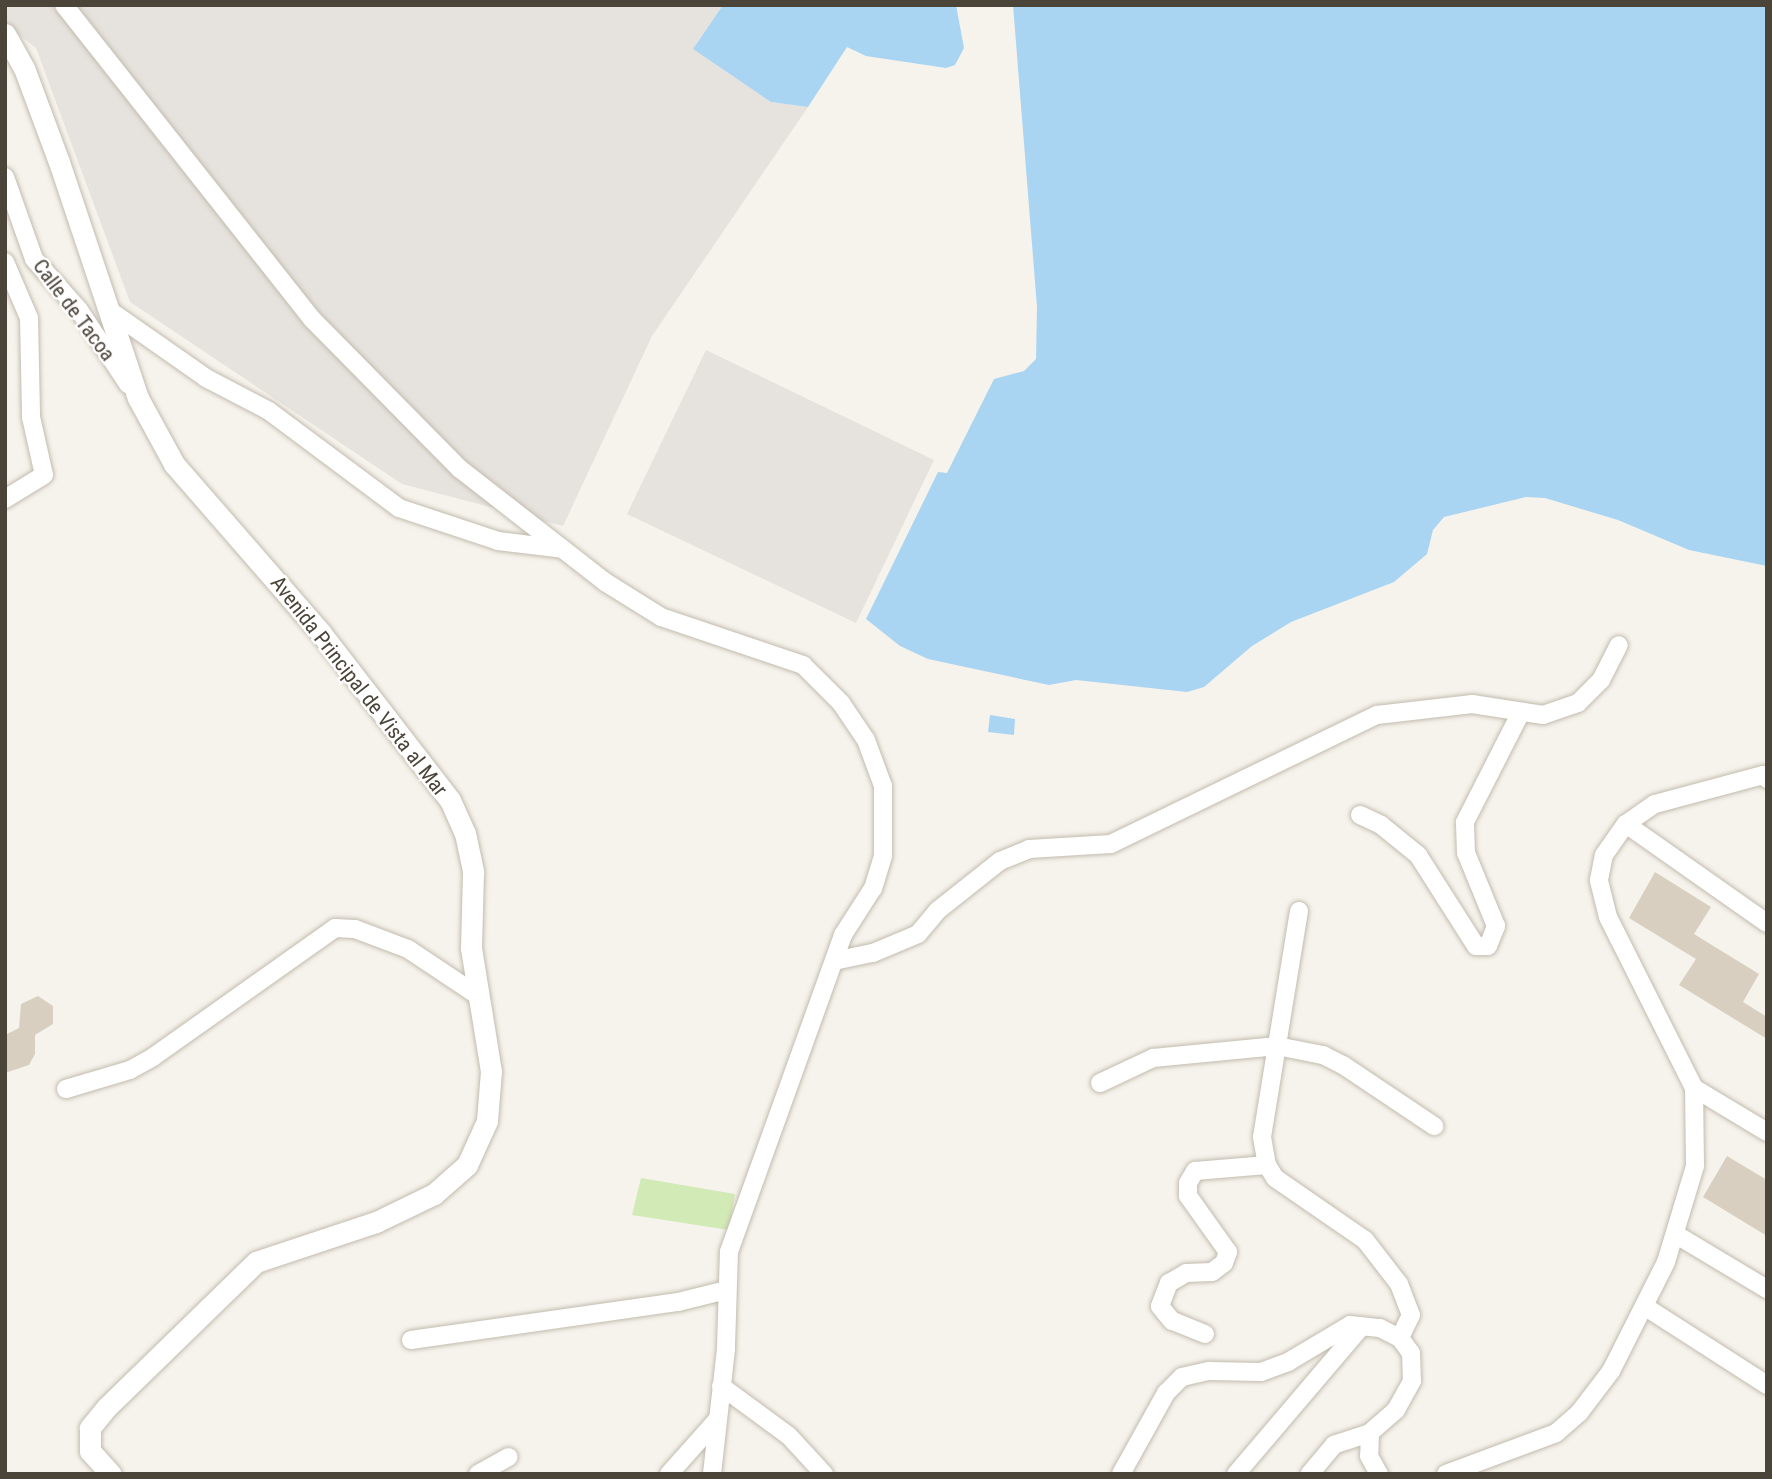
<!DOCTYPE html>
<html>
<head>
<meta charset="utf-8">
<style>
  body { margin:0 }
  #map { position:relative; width:1772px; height:1479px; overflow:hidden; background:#f6f3ec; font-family:"Roboto Condensed",sans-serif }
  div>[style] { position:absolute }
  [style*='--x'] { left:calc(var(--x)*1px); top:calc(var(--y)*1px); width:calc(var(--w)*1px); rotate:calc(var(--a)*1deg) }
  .industrial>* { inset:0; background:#e6e2dd }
  .green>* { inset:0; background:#d2eab5 }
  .water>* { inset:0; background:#a9d4f2 }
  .building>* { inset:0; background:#d8cfc1 }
  .roads { filter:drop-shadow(0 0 2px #c2bbae) drop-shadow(0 0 2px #c2bbae) }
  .minor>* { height:18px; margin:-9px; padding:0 9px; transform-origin:9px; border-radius:9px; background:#fff }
  .tertiary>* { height:21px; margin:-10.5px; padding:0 10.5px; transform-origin:10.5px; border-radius:10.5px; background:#fff }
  span { translate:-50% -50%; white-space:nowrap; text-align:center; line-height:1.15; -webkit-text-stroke:5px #fff; paint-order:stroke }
  .street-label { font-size:21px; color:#4b4439 }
  .frame { position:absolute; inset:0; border:7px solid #4b4439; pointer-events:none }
</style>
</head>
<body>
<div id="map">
  <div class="industrial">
    <div style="clip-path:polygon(5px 5px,723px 5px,693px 49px,771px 102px,808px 107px,652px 336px,563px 526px,402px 484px,130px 302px,36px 48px,5px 24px)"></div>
    <div style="clip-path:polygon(706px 350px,934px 460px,856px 623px,627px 514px)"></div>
  </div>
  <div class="green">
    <div style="clip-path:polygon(641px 1178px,735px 1194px,729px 1230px,632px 1215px)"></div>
  </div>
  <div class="water">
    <div style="clip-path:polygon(723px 5px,956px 5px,964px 48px,955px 65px,946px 68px,866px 56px,847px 47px,808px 107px,771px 102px,693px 49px)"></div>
    <div style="clip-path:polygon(1013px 5px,1767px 5px,1767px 566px,1689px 550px,1618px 520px,1545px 498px,1526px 497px,1444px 517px,1433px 530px,1427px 554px,1394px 582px,1291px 622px,1252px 646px,1204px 687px,1187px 692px,1076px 680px,1049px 685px,928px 659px,900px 646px,866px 619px,938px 472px,947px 473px,994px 379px,1024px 371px,1036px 359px,1037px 307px)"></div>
    <div style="clip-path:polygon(990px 715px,1015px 719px,1014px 735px,988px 732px)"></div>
  </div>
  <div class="building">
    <div style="clip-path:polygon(1655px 872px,1711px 907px,1694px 934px,1759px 974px,1743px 1002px,1767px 1017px,1767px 1039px,1679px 985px,1696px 959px,1629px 918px)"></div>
    <div style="clip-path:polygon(38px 996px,53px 1006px,53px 1024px,35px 1035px,35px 1054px,29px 1065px,5px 1073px,5px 1035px,19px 1028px,21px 1004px)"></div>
    <div style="clip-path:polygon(1727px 1156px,1767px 1180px,1767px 1236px,1703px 1197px)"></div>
  </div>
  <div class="roads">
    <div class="minor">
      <div style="--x:64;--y:5;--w:400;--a:51.7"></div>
      <div style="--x:312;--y:319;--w:211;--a:45.4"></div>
      <div style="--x:460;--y:469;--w:184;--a:37.9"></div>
      <div style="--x:605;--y:582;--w:66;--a:32"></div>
      <div style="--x:661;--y:617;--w:150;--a:18.7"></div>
      <div style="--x:803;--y:665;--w:54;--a:45"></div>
      <div style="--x:841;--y:703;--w:45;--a:56"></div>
      <div style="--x:866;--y:740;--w:49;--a:69.7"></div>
      <div style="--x:883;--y:786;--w:70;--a:90"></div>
      <div style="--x:883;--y:856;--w:34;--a:107"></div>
      <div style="--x:873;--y:888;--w:56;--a:122.6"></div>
      <div style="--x:843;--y:935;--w:336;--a:109.8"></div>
      <div style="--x:729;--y:1251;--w:98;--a:91.8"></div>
      <div style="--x:726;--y:1349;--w:126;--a:96.4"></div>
      <div style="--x:5;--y:177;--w:87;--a:70.5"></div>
      <div style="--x:34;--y:259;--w:68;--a:48.6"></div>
      <div style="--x:79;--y:310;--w:89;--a:56.5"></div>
      <div style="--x:5;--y:262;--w:61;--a:66.8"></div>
      <div style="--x:29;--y:318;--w:99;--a:88.8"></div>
      <div style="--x:31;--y:417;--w:59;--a:77.4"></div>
      <div style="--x:44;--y:475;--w:46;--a:148.4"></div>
      <div style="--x:109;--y:310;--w:118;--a:35"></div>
      <div style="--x:206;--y:378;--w:71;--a:27.6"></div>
      <div style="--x:269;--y:411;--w:162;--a:36.7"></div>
      <div style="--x:399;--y:508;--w:104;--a:18.4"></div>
      <div style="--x:498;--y:541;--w:65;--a:7"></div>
      <div style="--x:1360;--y:815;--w:23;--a:25"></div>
      <div style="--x:1381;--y:825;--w:48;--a:39"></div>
      <div style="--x:1418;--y:855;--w:108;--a:57.5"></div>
      <div style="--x:1476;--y:946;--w:12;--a:0"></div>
      <div style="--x:1488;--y:946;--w:22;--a:-68"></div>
      <div style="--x:1496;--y:926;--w:79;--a:-112.3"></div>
      <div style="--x:1466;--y:853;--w:31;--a:-92"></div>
      <div style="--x:1465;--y:822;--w:123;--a:-63"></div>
      <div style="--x:1626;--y:824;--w:172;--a:35.1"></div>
      <div style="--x:1299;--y:911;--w:229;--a:99.3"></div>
      <div style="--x:1262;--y:1137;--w:28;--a:80"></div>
      <div style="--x:1267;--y:1165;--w:15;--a:58"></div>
      <div style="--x:1275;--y:1178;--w:109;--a:34.6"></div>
      <div style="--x:1365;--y:1240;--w:56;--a:52.3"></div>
      <div style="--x:1399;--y:1284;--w:33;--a:69"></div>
      <div style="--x:1411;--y:1315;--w:25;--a:116"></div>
      <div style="--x:834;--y:961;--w:40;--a:-12"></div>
      <div style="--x:873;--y:953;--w:49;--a:-22.9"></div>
      <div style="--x:918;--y:934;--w:30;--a:-50"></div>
      <div style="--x:937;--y:911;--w:80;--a:-38.4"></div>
      <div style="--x:1000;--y:861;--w:31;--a:-22"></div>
      <div style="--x:1029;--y:849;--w:82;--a:-3.5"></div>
      <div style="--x:1111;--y:844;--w:296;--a:-25.9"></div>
      <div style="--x:1377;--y:715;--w:96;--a:-6.6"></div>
      <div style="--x:1472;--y:704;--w:72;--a:8.8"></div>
      <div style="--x:1543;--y:715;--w:37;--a:-19"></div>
      <div style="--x:1578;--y:703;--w:33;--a:-45"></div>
      <div style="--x:1601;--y:680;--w:39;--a:-63"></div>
      <div style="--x:1100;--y:1083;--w:59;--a:-25.3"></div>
      <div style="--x:1153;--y:1058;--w:125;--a:-5.5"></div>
      <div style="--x:1277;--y:1046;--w:47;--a:11.1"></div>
      <div style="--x:1323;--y:1055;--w:22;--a:27"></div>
      <div style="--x:1343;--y:1065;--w:110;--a:33.8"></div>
      <div style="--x:1694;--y:1088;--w:85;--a:31.1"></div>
      <div style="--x:66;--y:1089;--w:67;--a:-16.5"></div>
      <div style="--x:130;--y:1070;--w:26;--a:-29"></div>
      <div style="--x:153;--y:1057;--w:223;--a:-35.3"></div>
      <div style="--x:335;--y:928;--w:20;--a:3"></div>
      <div style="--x:355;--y:929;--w:57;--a:20.7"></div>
      <div style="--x:408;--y:949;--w:87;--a:33.7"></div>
      <div style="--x:1675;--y:1234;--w:107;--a:30.9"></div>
      <div style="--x:1644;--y:1306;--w:146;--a:32.7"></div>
      <div style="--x:1205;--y:1334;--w:35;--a:-158"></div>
      <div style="--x:1172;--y:1321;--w:19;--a:-129"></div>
      <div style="--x:1160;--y:1306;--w:25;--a:-69"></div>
      <div style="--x:1169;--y:1283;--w:20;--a:-30"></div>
      <div style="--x:1186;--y:1273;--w:26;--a:-2"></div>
      <div style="--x:1212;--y:1272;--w:15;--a:-37"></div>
      <div style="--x:1224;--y:1263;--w:12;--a:-70"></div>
      <div style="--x:1228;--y:1252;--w:69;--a:-125.5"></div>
      <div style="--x:1188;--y:1196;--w:13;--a:-90"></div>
      <div style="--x:1188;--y:1183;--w:14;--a:-60"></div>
      <div style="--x:1195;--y:1171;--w:72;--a:-4.8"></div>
      <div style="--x:411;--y:1340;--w:270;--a:-8.1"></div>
      <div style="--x:678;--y:1302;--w:50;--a:-13.8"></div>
      <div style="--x:721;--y:1386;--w:84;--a:36.3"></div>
      <div style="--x:789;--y:1436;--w:52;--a:47.4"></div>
      <div style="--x:1370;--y:1433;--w:23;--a:92"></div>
      <div style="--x:1369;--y:1456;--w:21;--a:61"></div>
      <div style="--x:478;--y:1474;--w:35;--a:-29"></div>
      <div style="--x:669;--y:1474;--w:71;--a:-48.4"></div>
      <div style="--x:1121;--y:1474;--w:93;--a:-60.9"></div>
      <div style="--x:1166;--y:1393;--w:23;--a:-45"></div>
      <div style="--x:1182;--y:1377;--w:28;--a:-13"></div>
      <div style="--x:1209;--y:1371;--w:52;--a:1.1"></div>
      <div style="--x:1261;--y:1372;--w:29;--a:-20"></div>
      <div style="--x:1288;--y:1362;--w:72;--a:-30.8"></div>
      <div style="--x:1350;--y:1325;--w:30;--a:6"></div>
      <div style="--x:1380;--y:1328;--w:22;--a:27"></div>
      <div style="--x:1400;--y:1338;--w:19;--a:54"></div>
      <div style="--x:1411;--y:1353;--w:28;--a:88"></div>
      <div style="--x:1412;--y:1381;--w:33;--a:119"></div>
      <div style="--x:1396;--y:1410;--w:35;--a:139"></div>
      <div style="--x:1370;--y:1433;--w:38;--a:162"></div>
      <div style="--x:1334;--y:1445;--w:38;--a:130"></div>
      <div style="--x:1236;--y:1474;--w:194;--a:-49.6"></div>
      <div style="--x:1446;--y:1474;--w:117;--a:-20.4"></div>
      <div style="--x:1556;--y:1433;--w:30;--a:-41"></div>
      <div style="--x:1579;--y:1413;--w:53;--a:-52.7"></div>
      <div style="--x:1611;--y:1371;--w:122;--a:-63.2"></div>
      <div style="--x:1666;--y:1262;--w:100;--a:-73.2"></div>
      <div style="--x:1695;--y:1166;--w:78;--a:-90.7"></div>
      <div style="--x:1694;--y:1088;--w:191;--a:-116.7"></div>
      <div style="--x:1608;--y:917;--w:38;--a:-104"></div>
      <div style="--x:1599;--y:880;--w:25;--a:-79"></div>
      <div style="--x:1604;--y:855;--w:38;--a:-55"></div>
      <div style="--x:1626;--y:824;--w:35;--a:-35"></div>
      <div style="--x:1655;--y:804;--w:112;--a:-15"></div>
      <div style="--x:1763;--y:775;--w:6;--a:45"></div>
    </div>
    <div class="tertiary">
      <div style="--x:5;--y:34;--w:39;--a:61"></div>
      <div style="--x:24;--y:68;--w:100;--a:69.6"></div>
      <div style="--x:59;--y:162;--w:249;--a:71.5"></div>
      <div style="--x:138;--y:398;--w:75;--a:61.4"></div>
      <div style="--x:174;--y:464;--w:223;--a:49"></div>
      <div style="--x:320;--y:632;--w:212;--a:52.3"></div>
      <div style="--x:450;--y:800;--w:36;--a:66"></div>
      <div style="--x:465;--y:833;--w:40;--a:78"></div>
      <div style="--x:473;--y:872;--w:76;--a:91.5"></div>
      <div style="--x:471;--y:948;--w:125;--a:80.8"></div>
      <div style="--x:491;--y:1071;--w:50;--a:94.6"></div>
      <div style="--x:487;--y:1121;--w:48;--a:114.4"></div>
      <div style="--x:467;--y:1165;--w:44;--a:138.7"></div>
      <div style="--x:434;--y:1194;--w:64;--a:154.2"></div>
      <div style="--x:376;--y:1222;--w:126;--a:161.6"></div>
      <div style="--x:256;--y:1262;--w:209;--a:135.8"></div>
      <div style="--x:106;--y:1408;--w:26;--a:129"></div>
      <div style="--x:90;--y:1428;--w:23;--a:90"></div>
      <div style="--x:90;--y:1451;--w:31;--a:48"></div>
    </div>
  </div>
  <div class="street-label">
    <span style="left:74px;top:310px;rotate:53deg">Calle de Tacoa</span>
    <span style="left:359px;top:686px;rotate:52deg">Avenida Principal de Vista al Mar</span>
  </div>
  <div class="frame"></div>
</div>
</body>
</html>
